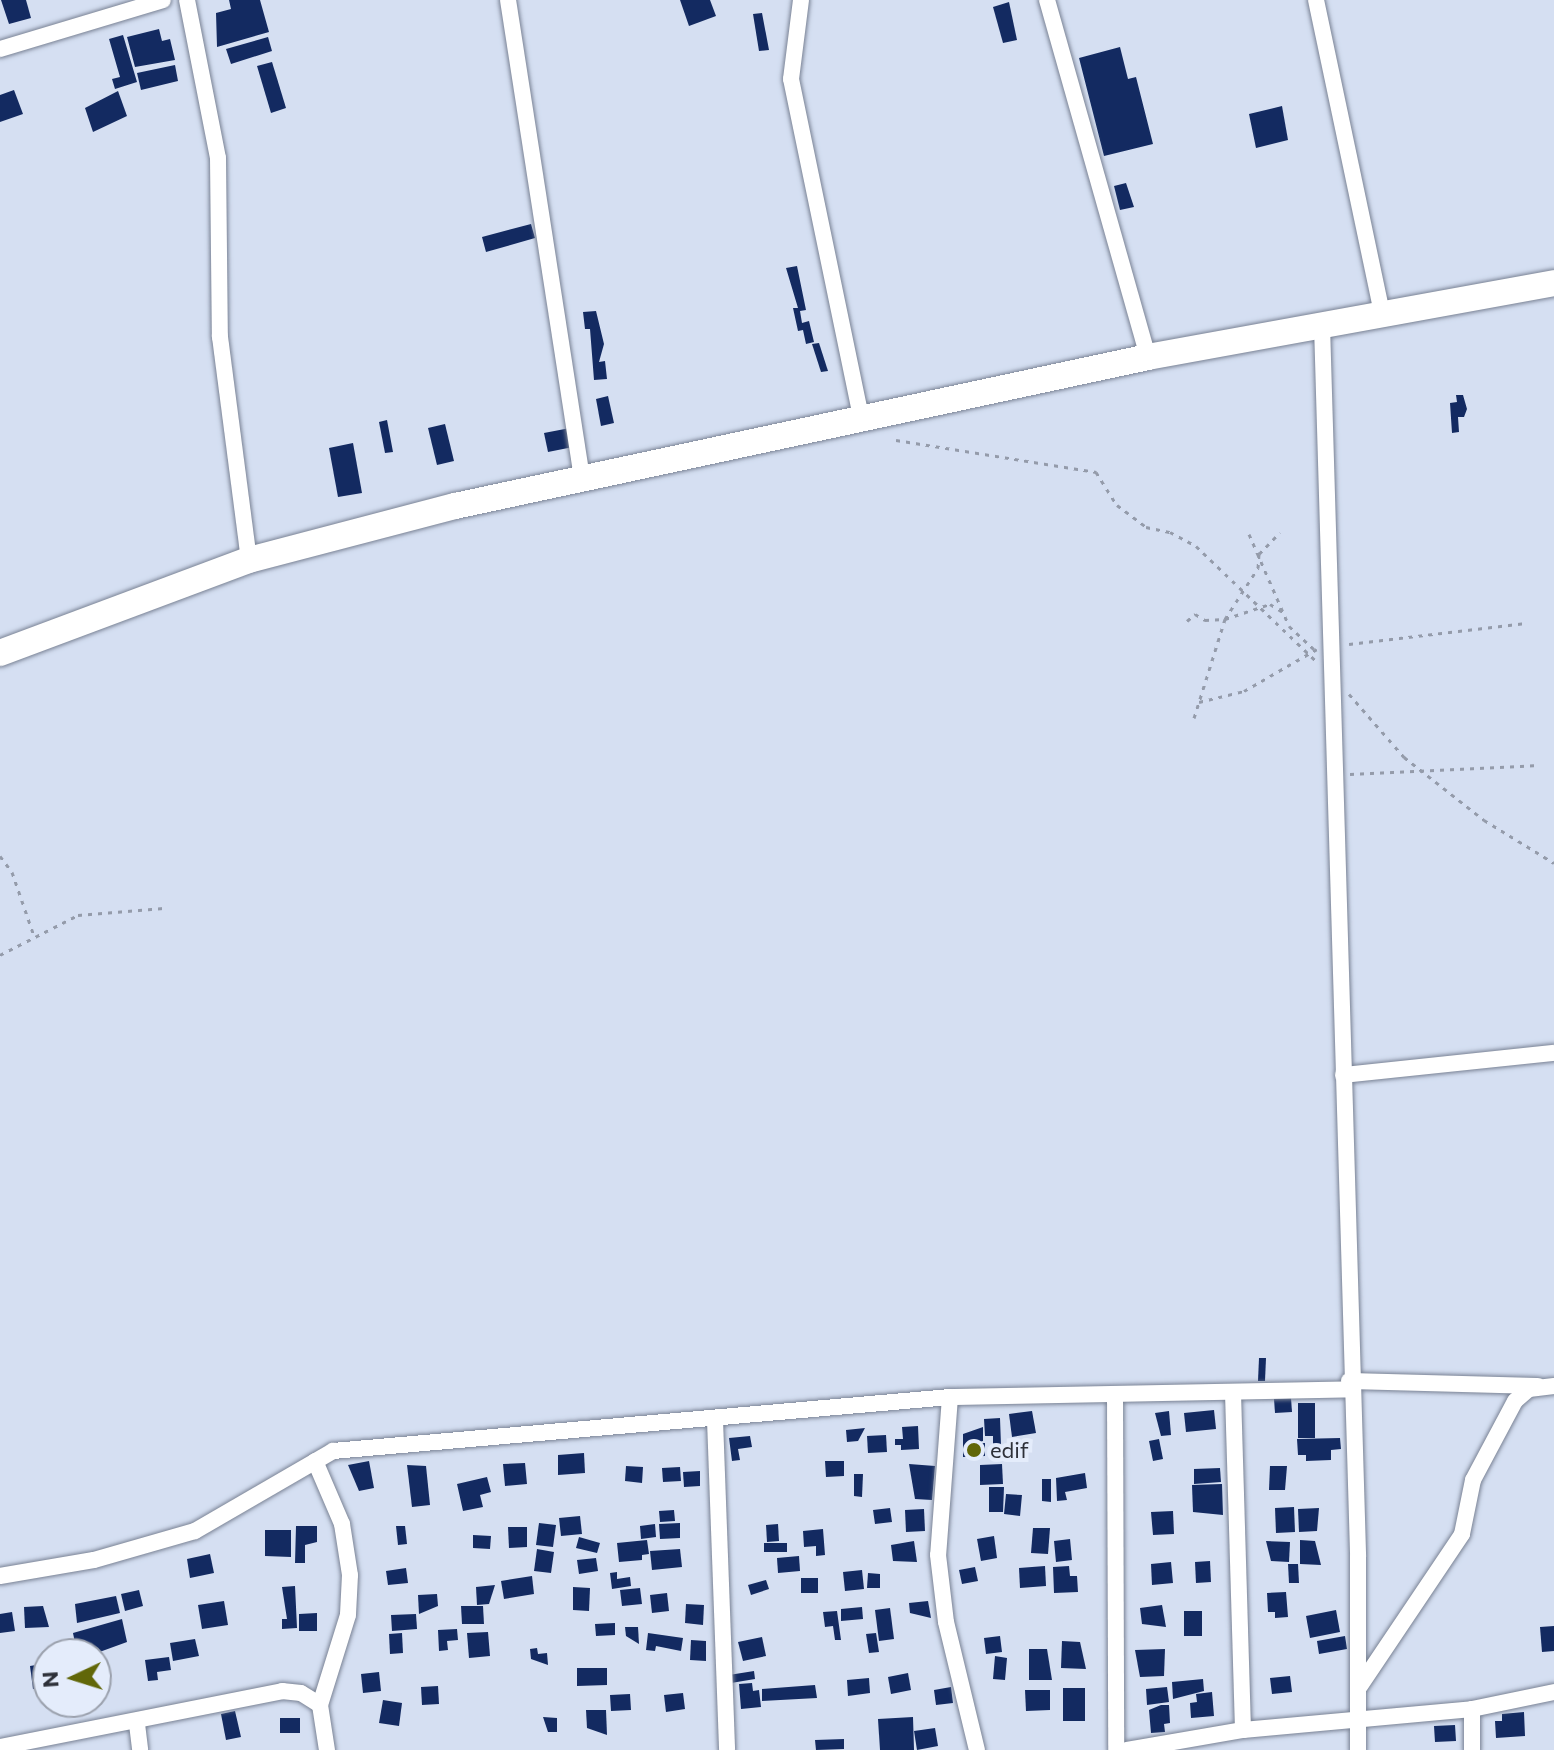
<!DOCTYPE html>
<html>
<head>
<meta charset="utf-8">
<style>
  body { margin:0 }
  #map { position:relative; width:1554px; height:1750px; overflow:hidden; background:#d5dff2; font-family:Commissioner,sans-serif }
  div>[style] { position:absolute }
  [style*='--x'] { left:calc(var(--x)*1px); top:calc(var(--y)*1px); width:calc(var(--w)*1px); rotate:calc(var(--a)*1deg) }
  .building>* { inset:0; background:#132a61 }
  .path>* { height:3px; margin-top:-1.5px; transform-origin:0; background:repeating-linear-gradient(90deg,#949baa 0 4px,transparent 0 10px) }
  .roads { filter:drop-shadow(0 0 2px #798294) drop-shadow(0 0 2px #798294) }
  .minor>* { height:16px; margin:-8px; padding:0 8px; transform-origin:8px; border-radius:8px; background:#fff }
  .primary>* { height:26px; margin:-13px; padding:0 13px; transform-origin:13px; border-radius:13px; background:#fff }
  .dots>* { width:22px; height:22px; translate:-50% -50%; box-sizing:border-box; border:4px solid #e4ecfb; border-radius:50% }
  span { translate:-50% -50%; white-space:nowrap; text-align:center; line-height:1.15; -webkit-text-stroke:8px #e4ecfb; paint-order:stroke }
  .poi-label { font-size:22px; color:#2d3038 }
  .left { translate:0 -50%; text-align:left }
  .north { position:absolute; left:32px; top:1638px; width:80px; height:80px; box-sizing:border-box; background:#e4ecfb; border:2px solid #9ba1ad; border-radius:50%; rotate:266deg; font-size:22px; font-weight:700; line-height:32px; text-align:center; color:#2d3038 }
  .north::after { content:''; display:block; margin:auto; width:28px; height:36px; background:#616708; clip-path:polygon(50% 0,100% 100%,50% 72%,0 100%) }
</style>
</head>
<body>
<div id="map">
  <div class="building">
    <div style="clip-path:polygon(1px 0,26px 0,31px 18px,9px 24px)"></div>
    <div style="clip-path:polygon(229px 0,260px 0,269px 32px,217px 47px,216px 13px,231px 9px)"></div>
    <div style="clip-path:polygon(680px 0,710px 0,716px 16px,689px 26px)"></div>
    <div style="clip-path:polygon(1009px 2px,1017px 40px,1003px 43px,993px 7px)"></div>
    <div style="clip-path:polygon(762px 13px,769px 50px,759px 51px,753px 14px)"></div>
    <div style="clip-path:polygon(159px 29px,162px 41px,170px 39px,175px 60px,135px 67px,127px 37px)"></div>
    <div style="clip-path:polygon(123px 35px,137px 82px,115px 89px,112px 79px,120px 77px,109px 39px)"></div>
    <div style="clip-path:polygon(268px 37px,272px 51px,231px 64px,226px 49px)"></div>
    <div style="clip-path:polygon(1120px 47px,1128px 79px,1136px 77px,1153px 144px,1104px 156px,1079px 58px)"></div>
    <div style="clip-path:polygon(272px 62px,286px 108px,271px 113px,257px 66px)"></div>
    <div style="clip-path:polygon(175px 65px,178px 81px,141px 90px,137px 73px)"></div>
    <div style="clip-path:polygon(14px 90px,23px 114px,0 122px,0 95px)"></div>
    <div style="clip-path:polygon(118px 91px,127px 116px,93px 132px,85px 108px)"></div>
    <div style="clip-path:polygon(1282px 106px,1288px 140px,1256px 148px,1249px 114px)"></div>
    <div style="clip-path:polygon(1126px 183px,1134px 207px,1120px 210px,1114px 186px)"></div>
    <div style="clip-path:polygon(531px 224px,535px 238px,486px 252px,482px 237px)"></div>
    <div style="clip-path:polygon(797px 266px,806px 310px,800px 311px,802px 323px,809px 321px,814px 342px,806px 344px,803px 330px,798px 331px,793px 308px,798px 308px,786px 268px)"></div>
    <div style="clip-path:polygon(596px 311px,604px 344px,599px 362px,605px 361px,607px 379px,594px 380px,590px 329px,585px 329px,583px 312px)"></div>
    <div style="clip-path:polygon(819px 343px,828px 371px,821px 372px,812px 344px)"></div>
    <div style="clip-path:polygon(1456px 395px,1463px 395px,1467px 409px,1464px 417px,1458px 417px,1459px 432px,1452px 433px,1450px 403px,1457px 402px)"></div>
    <div style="clip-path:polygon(608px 396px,614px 423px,601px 426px,596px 399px)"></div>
    <div style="clip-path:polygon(387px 420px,393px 452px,385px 453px,379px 422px)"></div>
    <div style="clip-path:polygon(445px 424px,454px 461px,437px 465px,428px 428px)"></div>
    <div style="clip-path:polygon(570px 428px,573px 447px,548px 452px,544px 433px)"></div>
    <div style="clip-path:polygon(353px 443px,362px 493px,338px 497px,329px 448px)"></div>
    <div style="clip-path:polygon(1259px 1358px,1266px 1358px,1265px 1381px,1258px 1381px)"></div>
    <div style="clip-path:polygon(1291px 1398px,1292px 1412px,1275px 1413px,1274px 1399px)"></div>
    <div style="clip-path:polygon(1298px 1403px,1315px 1403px,1315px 1438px,1298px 1438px)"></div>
    <div style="clip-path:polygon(1214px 1410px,1216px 1429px,1186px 1432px,1184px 1413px)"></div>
    <div style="clip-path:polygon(1032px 1411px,1036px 1433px,1012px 1437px,1009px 1414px)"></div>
    <div style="clip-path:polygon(1169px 1411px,1171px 1435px,1161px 1436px,1155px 1413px)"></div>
    <div style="clip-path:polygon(1000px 1418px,1001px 1445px,993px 1445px,993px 1436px,985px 1436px,984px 1419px)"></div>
    <div style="clip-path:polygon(918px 1426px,919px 1449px,901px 1450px,901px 1445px,895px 1445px,895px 1439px,903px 1439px,902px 1427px)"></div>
    <div style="clip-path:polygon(983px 1427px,983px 1441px,969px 1444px,985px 1443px,985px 1456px,963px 1457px,963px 1434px)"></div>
    <div style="clip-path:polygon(865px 1428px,858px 1441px,847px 1442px,846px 1430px)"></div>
    <div style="clip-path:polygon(886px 1435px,887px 1452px,868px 1453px,867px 1436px)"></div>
    <div style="clip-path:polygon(750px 1436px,752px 1447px,738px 1449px,740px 1460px,732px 1461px,729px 1438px)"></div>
    <div style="clip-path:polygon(1340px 1438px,1341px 1449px,1331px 1450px,1331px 1460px,1306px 1461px,1306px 1455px,1298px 1455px,1297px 1439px)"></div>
    <div style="clip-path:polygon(1159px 1439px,1163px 1459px,1153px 1461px,1149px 1441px)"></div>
    <div style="clip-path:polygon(584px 1453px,585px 1473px,558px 1475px,558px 1455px)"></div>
    <div style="clip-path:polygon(369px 1461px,374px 1488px,359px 1491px,348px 1465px)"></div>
    <div style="clip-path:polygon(825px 1461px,844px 1461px,844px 1476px,826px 1477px)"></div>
    <div style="clip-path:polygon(525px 1463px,527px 1484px,505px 1486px,503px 1464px)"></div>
    <div style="clip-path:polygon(909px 1464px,935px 1466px,932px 1500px,915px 1499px)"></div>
    <div style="clip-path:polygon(1002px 1464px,1003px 1484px,980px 1485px,980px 1465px)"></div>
    <div style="clip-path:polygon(407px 1465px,426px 1466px,430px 1505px,412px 1507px)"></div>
    <div style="clip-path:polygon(626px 1466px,643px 1467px,642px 1483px,625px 1481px)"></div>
    <div style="clip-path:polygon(1270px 1466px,1287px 1466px,1285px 1490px,1269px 1490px)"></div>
    <div style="clip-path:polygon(680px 1467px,681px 1481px,663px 1482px,662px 1468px)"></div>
    <div style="clip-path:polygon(1220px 1468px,1221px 1482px,1194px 1484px,1194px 1469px)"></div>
    <div style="clip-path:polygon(700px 1471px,700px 1486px,684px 1487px,683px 1472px)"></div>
    <div style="clip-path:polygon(1085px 1473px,1087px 1488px,1065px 1492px,1067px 1500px,1057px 1501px,1056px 1478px)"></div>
    <div style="clip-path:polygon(854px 1474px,863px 1474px,862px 1497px,854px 1496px)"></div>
    <div style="clip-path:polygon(487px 1477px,491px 1492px,480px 1495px,483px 1507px,463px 1511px,457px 1484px)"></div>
    <div style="clip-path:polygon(1042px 1479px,1051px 1479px,1051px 1502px,1042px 1501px)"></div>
    <div style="clip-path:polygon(1222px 1484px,1223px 1515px,1193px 1512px,1192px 1485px)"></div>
    <div style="clip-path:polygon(989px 1487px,1004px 1487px,1003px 1512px,989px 1512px)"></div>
    <div style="clip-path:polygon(1006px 1494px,1022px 1495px,1020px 1516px,1004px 1514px)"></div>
    <div style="clip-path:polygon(1294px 1507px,1295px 1532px,1276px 1533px,1275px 1508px)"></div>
    <div style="clip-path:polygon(890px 1508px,892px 1522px,875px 1524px,873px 1510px)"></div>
    <div style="clip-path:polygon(1319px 1508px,1317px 1531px,1299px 1532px,1298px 1509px)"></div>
    <div style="clip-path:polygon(924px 1509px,925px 1531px,906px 1532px,905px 1510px)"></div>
    <div style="clip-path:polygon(674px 1510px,675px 1521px,660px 1522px,659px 1511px)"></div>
    <div style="clip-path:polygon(1173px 1511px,1174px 1534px,1153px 1535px,1151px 1512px)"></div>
    <div style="clip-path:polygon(580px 1516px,582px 1534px,561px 1536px,559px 1518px)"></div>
    <div style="clip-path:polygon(539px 1523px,556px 1525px,553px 1547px,536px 1545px)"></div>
    <div style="clip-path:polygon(680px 1523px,680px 1538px,660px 1539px,659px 1524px)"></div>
    <div style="clip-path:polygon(655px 1524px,656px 1537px,641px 1539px,640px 1526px)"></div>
    <div style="clip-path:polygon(778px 1524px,779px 1541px,767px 1542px,766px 1525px)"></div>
    <div style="clip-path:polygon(296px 1526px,317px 1526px,317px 1542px,305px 1545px,305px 1563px,295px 1563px)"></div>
    <div style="clip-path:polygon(396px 1526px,405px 1526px,407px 1544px,398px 1545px)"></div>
    <div style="clip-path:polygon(508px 1527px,527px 1527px,527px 1547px,509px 1548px)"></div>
    <div style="clip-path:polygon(1033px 1528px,1050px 1528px,1048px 1554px,1031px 1553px)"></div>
    <div style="clip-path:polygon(823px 1529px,825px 1555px,816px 1556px,816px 1546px,804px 1547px,803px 1531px)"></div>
    <div style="clip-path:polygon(265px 1530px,291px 1530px,291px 1557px,265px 1556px)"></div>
    <div style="clip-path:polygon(473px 1535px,491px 1536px,490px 1549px,473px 1548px)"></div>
    <div style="clip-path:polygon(994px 1536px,997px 1558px,981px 1561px,977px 1539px)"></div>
    <div style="clip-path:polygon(579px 1537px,600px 1543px,597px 1553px,576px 1548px)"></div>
    <div style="clip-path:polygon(1070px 1539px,1072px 1560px,1056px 1562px,1054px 1541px)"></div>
    <div style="clip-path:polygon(647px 1540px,649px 1554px,642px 1555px,642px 1560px,619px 1562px,617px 1543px)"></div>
    <div style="clip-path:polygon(1300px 1540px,1315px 1541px,1321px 1565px,1300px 1564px)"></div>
    <div style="clip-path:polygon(914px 1541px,917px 1562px,893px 1561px,891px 1545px)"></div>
    <div style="clip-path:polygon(1266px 1541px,1290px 1542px,1289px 1562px,1271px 1561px)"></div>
    <div style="clip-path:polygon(764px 1543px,787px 1543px,787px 1552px,764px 1552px)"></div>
    <div style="clip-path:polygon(537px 1549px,554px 1552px,551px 1573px,534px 1571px)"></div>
    <div style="clip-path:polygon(680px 1549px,682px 1567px,652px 1570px,650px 1551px)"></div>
    <div style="clip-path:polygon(210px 1554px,214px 1573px,190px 1578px,187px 1559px)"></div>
    <div style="clip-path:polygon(799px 1556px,800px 1571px,778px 1573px,777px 1558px)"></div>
    <div style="clip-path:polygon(596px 1558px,598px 1571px,579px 1574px,577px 1560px)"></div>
    <div style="clip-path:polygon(1210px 1561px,1211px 1582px,1196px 1583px,1195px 1562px)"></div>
    <div style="clip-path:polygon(1171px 1562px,1173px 1583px,1152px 1585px,1151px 1564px)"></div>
    <div style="clip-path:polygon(1288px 1564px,1298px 1564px,1299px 1583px,1289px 1583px)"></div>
    <div style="clip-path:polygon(1045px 1566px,1046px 1586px,1020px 1588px,1019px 1568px)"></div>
    <div style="clip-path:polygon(1069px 1566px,1070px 1576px,1077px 1576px,1078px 1592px,1054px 1593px,1053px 1567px)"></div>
    <div style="clip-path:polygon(975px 1567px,978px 1581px,962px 1584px,959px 1570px)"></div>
    <div style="clip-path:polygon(406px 1568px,408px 1583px,388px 1585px,386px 1571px)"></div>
    <div style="clip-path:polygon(862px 1570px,864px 1589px,845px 1591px,843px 1572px)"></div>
    <div style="clip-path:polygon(617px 1572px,617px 1579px,630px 1577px,631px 1586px,612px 1589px,610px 1573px)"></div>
    <div style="clip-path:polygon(868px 1573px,880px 1574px,880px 1588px,867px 1588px)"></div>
    <div style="clip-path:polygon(532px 1576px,534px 1594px,504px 1599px,501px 1581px)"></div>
    <div style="clip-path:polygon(801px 1578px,818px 1578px,818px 1593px,801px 1593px)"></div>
    <div style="clip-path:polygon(766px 1580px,769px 1589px,751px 1595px,748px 1585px)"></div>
    <div style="clip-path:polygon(495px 1585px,489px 1604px,477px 1605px,476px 1587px)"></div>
    <div style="clip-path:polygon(295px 1586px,297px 1628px,282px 1629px,282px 1619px,287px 1619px,282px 1587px)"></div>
    <div style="clip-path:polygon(573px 1587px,590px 1588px,589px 1611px,573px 1610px)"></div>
    <div style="clip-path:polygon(640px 1588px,642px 1604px,622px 1606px,620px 1590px)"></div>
    <div style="clip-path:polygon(139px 1590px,143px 1606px,125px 1611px,121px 1594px)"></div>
    <div style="clip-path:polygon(1286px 1592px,1288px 1617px,1275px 1618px,1275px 1612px,1268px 1612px,1267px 1593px)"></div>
    <div style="clip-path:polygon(667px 1593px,669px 1611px,652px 1613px,650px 1595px)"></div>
    <div style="clip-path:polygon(437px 1594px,438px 1606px,419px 1614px,418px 1595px)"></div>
    <div style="clip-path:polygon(116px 1596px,120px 1613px,77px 1623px,75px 1604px)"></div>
    <div style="clip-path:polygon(224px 1601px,228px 1625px,202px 1629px,198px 1605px)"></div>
    <div style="clip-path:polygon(928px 1601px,931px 1618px,910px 1613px,909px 1603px)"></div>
    <div style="clip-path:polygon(686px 1604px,704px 1605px,703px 1625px,685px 1623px)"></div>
    <div style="clip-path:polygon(1162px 1605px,1166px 1627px,1142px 1624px,1140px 1608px)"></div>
    <div style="clip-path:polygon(43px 1606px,49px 1627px,25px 1628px,24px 1607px)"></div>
    <div style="clip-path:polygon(461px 1606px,483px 1606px,484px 1624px,462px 1624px)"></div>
    <div style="clip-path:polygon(862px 1607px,863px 1619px,841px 1621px,841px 1609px)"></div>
    <div style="clip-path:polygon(890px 1608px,894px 1639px,879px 1641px,875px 1610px)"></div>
    <div style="clip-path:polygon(1336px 1610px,1340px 1632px,1310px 1638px,1306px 1616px)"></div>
    <div style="clip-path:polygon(837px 1611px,841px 1640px,835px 1640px,833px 1626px,825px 1627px,823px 1612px)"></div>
    <div style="clip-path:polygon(1184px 1611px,1202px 1611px,1202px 1636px,1184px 1636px)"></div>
    <div style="clip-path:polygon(12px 1612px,15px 1631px,0 1633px,0 1614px)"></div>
    <div style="clip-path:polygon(317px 1613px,317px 1631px,299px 1631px,299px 1614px)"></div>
    <div style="clip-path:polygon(416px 1614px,417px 1629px,392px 1631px,391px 1615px)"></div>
    <div style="clip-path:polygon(122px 1619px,127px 1642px,94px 1654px,77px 1653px,73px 1633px)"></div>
    <div style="clip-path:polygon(615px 1623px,615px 1635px,596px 1636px,595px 1624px)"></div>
    <div style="clip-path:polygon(1554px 1626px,1554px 1651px,1542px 1652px,1540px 1627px)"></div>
    <div style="clip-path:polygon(625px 1627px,638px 1627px,639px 1644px,626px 1636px)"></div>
    <div style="clip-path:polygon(457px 1629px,458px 1640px,447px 1641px,448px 1650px,439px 1651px,438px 1630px)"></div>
    <div style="clip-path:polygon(488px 1632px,490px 1656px,469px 1658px,467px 1633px)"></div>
    <div style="clip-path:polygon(402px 1633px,403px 1653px,390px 1654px,389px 1634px)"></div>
    <div style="clip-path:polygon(648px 1633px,683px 1638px,681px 1651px,656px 1646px,655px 1651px,646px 1650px)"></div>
    <div style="clip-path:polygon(876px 1633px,879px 1652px,869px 1653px,866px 1634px)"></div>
    <div style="clip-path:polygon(1000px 1636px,1002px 1652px,986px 1654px,984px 1638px)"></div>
    <div style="clip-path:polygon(1345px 1636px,1347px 1649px,1319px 1654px,1317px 1641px)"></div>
    <div style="clip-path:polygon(762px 1637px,766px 1656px,743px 1661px,738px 1642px)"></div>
    <div style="clip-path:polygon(195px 1639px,199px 1656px,173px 1661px,170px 1643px)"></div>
    <div style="clip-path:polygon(691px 1640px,706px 1641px,706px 1661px,690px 1660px)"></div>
    <div style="clip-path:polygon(1062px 1641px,1080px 1642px,1086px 1669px,1061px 1668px)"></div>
    <div style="clip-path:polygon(537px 1648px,538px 1654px,547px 1653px,548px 1665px,531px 1659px,530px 1649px)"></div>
    <div style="clip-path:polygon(1029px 1649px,1047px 1649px,1052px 1680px,1029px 1680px)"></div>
    <div style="clip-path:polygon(1165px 1649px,1164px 1676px,1140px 1677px,1135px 1650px)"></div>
    <div style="clip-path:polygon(995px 1656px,1007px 1658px,1005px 1680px,993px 1679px)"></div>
    <div style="clip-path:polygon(169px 1657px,171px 1670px,157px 1672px,158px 1680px,148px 1681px,145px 1660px)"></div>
    <div style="clip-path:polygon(48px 1663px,46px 1687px,33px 1689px,30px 1666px)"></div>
    <div style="clip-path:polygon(577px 1668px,607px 1668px,607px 1685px,577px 1686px)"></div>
    <div style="clip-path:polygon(754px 1671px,755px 1679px,731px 1683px,729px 1675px)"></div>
    <div style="clip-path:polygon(379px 1672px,381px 1691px,363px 1693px,361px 1674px)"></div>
    <div style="clip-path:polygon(908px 1673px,911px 1690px,891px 1694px,888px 1677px)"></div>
    <div style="clip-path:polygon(1290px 1676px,1292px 1692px,1272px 1694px,1270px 1678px)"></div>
    <div style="clip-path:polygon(869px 1678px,870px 1693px,848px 1696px,847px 1680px)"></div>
    <div style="clip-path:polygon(1203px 1679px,1204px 1691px,1173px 1699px,1172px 1682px)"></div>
    <div style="clip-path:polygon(752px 1683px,753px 1691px,759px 1690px,761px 1707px,741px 1709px,739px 1684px)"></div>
    <div style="clip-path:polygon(815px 1685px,817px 1698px,762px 1701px,762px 1689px)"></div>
    <div style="clip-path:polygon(438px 1686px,439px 1704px,422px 1705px,421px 1687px)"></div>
    <div style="clip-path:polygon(951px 1687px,953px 1703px,936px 1705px,934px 1690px)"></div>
    <div style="clip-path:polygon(1167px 1687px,1169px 1702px,1147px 1705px,1146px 1689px)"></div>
    <div style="clip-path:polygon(1063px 1688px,1085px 1688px,1085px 1721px,1063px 1721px)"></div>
    <div style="clip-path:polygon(1025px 1690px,1050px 1690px,1050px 1710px,1026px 1711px)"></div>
    <div style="clip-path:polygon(1212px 1692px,1214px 1716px,1191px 1718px,1190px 1703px,1197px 1702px,1196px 1694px)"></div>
    <div style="clip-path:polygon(683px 1693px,685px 1709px,666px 1712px,664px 1695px)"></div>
    <div style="clip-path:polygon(630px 1694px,631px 1710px,611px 1711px,610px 1695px)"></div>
    <div style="clip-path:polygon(383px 1700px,402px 1703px,399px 1726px,379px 1723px)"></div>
    <div style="clip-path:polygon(1161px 1705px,1169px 1705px,1170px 1723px,1164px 1724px,1165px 1732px,1151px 1733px,1149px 1710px)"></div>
    <div style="clip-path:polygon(586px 1710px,606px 1710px,607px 1735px,587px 1728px)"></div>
    <div style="clip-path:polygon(235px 1711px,241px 1737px,226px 1740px,221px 1714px)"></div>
    <div style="clip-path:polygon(1524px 1712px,1525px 1736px,1496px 1738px,1495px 1721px,1502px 1721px,1502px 1714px)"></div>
    <div style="clip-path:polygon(543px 1717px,557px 1718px,557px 1732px,548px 1732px)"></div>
    <div style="clip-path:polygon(913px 1717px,914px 1750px,880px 1750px,878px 1719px)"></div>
    <div style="clip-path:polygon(280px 1718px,300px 1718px,300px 1733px,280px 1733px)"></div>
    <div style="clip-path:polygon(1455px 1725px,1456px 1741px,1435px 1742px,1434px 1726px)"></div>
    <div style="clip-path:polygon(935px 1728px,938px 1746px,917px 1750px,914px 1731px)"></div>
    <div style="clip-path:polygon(844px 1739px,844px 1749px,816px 1750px,815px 1740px)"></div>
  </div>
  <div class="path">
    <div style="--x:896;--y:440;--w:203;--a:9.1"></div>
    <div style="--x:1096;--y:472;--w:39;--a:58"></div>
    <div style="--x:1117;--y:505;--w:36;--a:37"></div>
    <div style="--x:1146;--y:527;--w:25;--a:12"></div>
    <div style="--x:1170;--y:532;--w:30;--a:28"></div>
    <div style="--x:1196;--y:546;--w:165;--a:43.8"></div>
    <div style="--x:1249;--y:534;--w:100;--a:66.5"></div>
    <div style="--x:1289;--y:626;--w:34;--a:43"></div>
    <div style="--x:1187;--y:621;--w:11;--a:-41"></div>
    <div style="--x:1195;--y:614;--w:12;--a:31"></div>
    <div style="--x:1205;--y:620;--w:20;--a:-3"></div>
    <div style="--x:1225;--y:619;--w:61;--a:-57.1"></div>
    <div style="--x:1258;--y:568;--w:14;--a:-86"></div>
    <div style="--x:1259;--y:554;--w:30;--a:-46"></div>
    <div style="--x:1349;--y:644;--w:176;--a:-6.8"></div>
    <div style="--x:1349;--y:694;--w:84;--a:48.9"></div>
    <div style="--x:1404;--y:757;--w:102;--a:38.2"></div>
    <div style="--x:1484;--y:820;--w:82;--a:31.6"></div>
    <div style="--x:1199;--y:702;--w:46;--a:-13.7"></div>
    <div style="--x:1244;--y:691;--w:84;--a:-29.9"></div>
    <div style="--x:1194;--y:718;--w:104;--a:-72.6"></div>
    <div style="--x:1225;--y:619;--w:47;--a:-18.4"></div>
    <div style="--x:1270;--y:604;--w:15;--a:32"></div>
    <div style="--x:1350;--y:774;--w:189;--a:-2.7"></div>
    <div style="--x:0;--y:856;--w:20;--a:53"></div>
    <div style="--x:12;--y:872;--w:68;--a:71"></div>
    <div style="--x:0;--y:955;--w:88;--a:-27.1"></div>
    <div style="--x:78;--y:915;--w:86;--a:-4.7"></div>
  </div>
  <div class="roads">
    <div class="minor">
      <div style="--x:187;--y:0;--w:161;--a:78.9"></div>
      <div style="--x:218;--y:158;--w:179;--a:89.4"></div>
      <div style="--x:220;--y:337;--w:225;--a:82.6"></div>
      <div style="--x:508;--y:0;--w:484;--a:81.2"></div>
      <div style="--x:801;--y:0;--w:80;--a:97.2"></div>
      <div style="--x:791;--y:79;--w:349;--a:78.3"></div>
      <div style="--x:1047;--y:0;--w:371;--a:74.2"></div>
      <div style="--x:1316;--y:0;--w:319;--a:78.1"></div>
      <div style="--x:0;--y:49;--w:170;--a:-16.7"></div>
      <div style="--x:1322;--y:325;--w:1232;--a:88.32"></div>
      <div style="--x:1358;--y:1556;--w:194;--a:90"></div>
      <div style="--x:1343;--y:1075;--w:212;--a:-6"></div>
      <div style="--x:1349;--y:1381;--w:189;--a:1.5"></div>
      <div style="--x:1233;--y:1393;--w:337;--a:88.3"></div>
      <div style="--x:1115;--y:1394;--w:356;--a:89.8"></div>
      <div style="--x:950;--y:1397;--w:158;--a:94.3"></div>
      <div style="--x:938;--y:1555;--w:67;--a:83.2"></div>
      <div style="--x:946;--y:1622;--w:132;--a:76.4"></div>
      <div style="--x:715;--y:1420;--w:330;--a:87.9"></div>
      <div style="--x:315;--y:1461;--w:69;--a:66.8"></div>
      <div style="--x:342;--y:1524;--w:52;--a:81.1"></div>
      <div style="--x:350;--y:1575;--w:40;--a:92.9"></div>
      <div style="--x:348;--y:1615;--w:94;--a:107.3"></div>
      <div style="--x:0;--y:1576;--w:95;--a:-9.7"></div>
      <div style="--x:94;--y:1560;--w:105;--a:-16"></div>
      <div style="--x:195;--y:1531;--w:160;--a:-30.1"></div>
      <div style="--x:333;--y:1451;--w:619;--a:-5"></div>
      <div style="--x:950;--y:1397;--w:399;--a:-1.1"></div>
      <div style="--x:1360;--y:1686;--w:183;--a:-56.1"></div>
      <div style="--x:1462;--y:1534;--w:55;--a:-78.5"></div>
      <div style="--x:1473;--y:1480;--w:89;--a:-62"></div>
      <div style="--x:1515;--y:1401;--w:18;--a:-41"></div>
      <div style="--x:1529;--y:1389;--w:25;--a:-7"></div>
      <div style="--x:137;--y:1724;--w:26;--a:83"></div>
      <div style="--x:0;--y:1747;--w:288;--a:-11.2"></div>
      <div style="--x:282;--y:1691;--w:19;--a:6"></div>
      <div style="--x:301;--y:1693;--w:22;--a:32"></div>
      <div style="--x:320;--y:1705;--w:46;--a:81.2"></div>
      <div style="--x:1127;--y:1750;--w:118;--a:-9.8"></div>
      <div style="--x:1243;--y:1730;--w:230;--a:-5.2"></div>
      <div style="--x:1472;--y:1709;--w:84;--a:-11.7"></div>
      <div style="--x:1472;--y:1750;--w:41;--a:-90"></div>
    </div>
    <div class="primary">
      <div style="--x:0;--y:653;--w:266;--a:-20.5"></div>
      <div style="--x:249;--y:560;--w:213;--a:-14.7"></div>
      <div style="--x:455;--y:506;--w:709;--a:-12.13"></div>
      <div style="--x:1148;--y:357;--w:413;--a:-10.3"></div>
    </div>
  </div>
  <div class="dots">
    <div style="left:974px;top:1450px;background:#616708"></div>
  </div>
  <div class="poi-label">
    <span class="left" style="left:990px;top:1450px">edif</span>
  </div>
  <div class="north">N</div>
</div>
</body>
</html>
